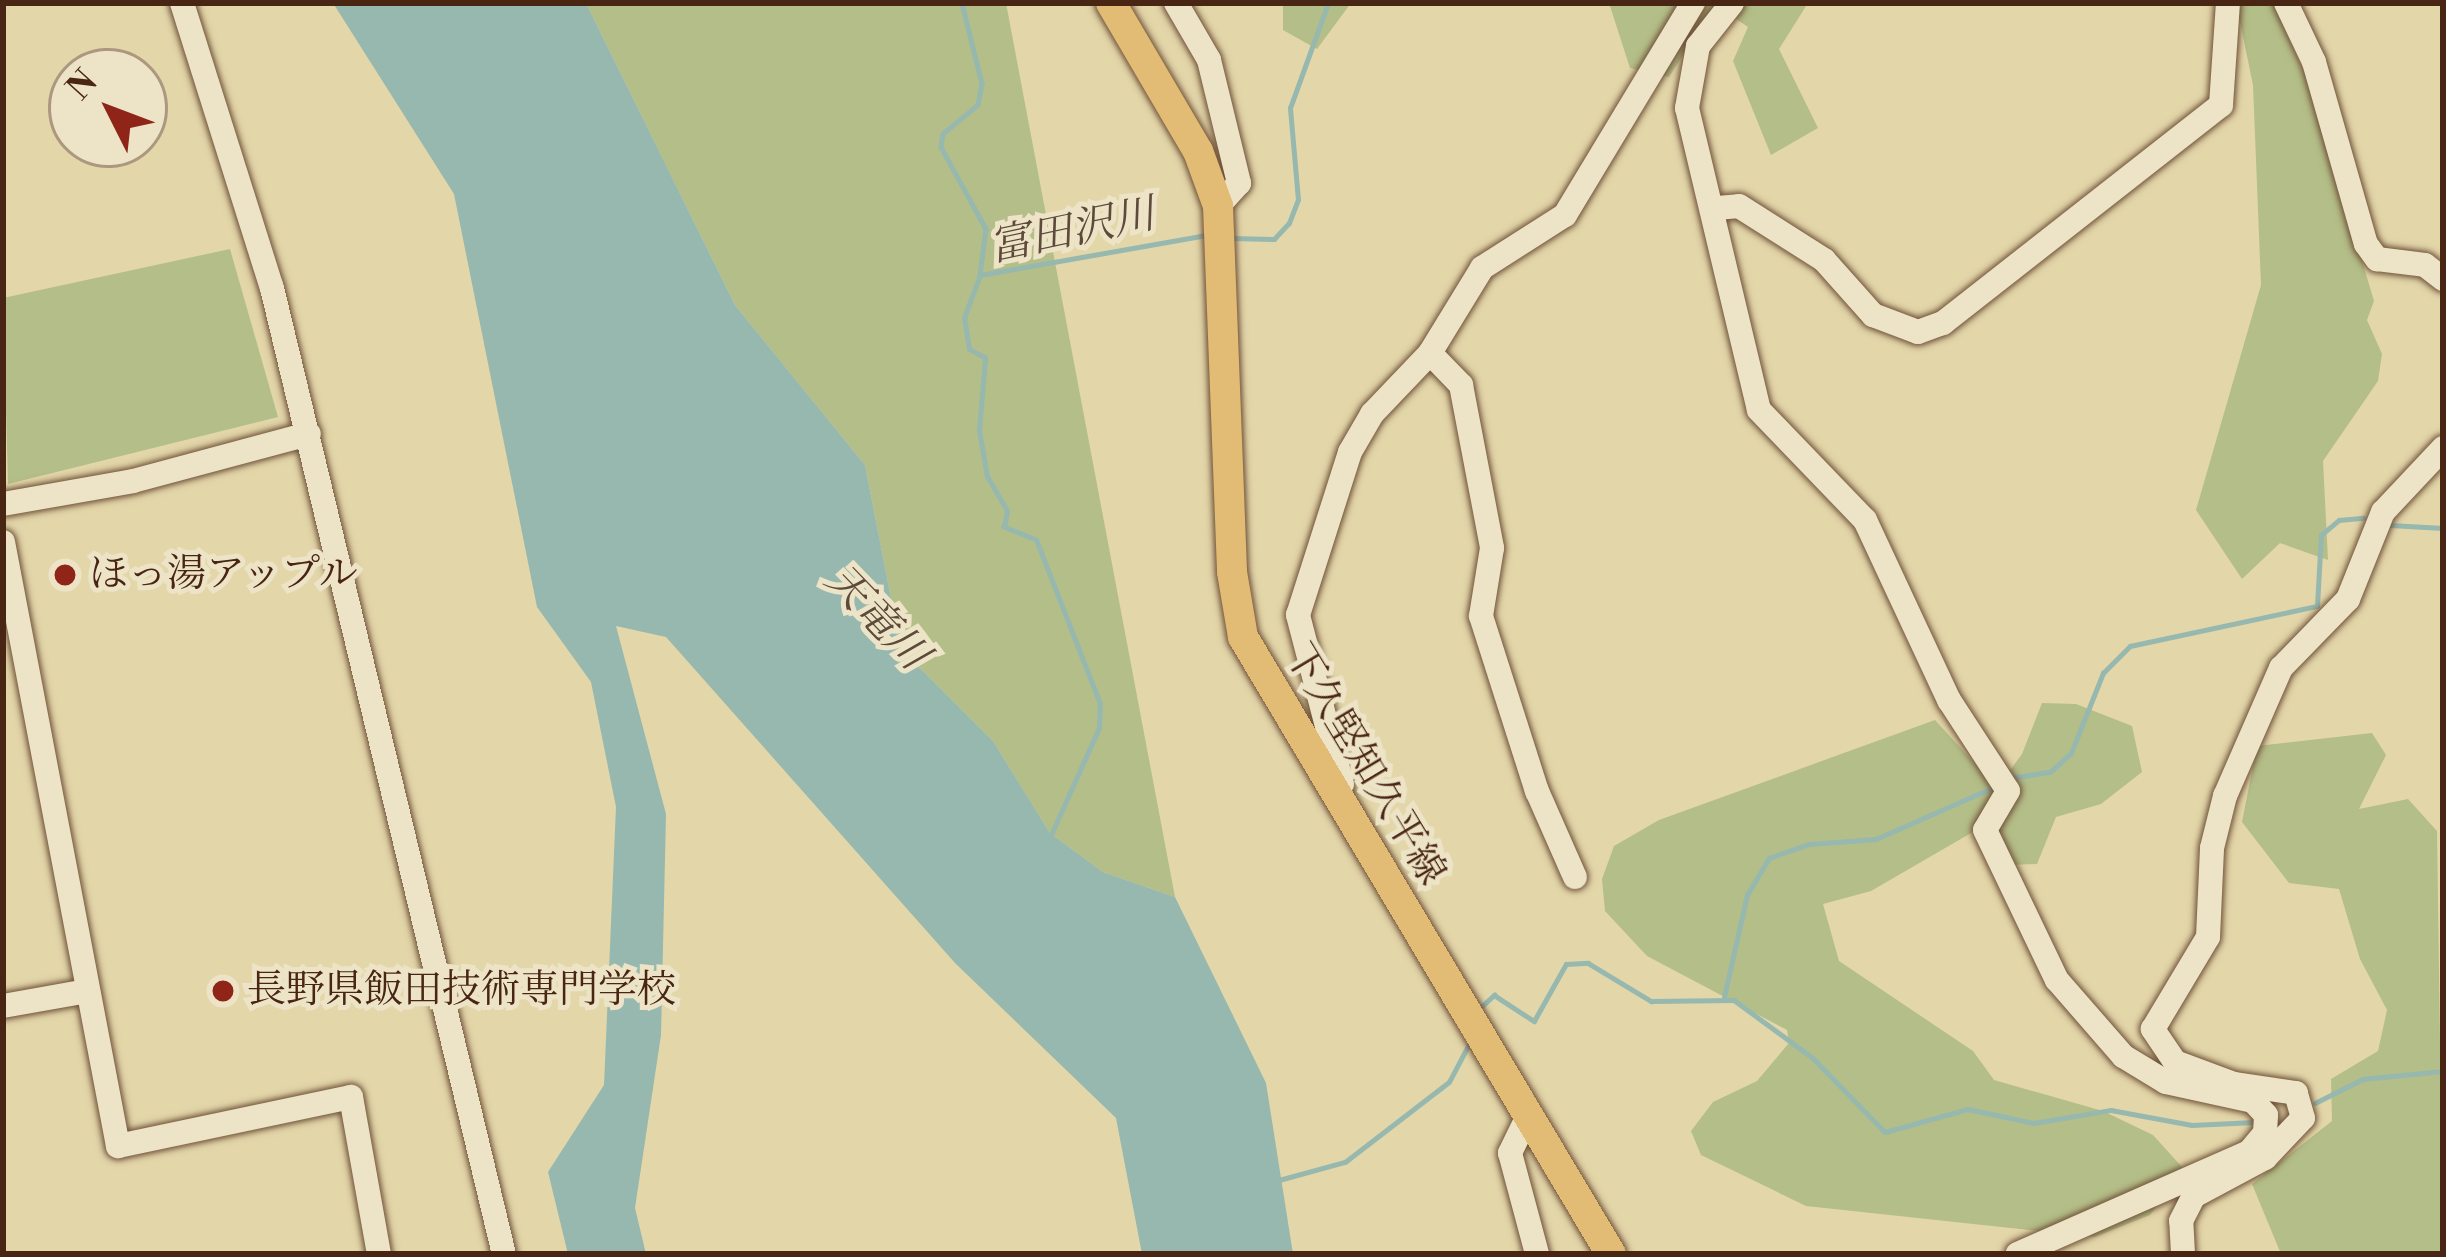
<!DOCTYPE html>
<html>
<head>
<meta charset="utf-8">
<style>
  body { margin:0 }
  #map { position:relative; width:2446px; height:1257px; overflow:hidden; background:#e3d6a9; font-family:"Libre Bodoni","Noto Serif JP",serif }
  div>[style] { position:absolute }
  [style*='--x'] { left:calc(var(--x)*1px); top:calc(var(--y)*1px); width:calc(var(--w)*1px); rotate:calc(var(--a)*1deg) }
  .green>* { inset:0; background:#b4be88 }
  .water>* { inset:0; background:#96b8ae }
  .stream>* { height:4.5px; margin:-2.25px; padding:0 2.25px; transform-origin:2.25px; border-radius:2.25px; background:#96b8ae }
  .roads { filter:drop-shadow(0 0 3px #705239) drop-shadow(0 0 3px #705239) }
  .minor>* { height:24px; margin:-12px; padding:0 12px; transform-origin:12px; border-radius:12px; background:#ede4c7 }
  .major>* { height:30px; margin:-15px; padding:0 15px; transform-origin:15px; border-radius:15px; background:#e2bb74 }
  .dots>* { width:33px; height:33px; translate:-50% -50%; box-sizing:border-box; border:6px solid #ede4c7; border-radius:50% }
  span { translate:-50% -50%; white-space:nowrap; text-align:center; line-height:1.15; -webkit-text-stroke:10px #ede4c7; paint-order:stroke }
  .poi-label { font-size:39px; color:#492614 }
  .left { translate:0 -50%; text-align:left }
  .street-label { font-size:39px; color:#492614 }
  .water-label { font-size:42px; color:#5c4a3a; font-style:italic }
  .frame { position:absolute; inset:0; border:6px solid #492614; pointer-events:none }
  .north { position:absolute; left:48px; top:48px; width:120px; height:120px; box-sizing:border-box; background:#ede4c7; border:3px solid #ab987f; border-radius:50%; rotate:312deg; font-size:33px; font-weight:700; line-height:48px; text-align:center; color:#492614 }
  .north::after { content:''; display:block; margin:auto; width:42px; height:54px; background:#8f2418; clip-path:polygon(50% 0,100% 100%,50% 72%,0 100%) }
</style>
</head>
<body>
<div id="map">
  <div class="green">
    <div style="clip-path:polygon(586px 3px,1006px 3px,1175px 897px,1103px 872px,1050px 833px,993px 741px,901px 649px,865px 465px,735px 305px)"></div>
    <div style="clip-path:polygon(1283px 3px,1351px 3px,1317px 49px,1283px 30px)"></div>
    <div style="clip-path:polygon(1609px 3px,1808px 3px,1779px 49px,1818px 128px,1771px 155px,1733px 61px,1748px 27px,1715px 5px,1669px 77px,1630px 68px)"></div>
    <div style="clip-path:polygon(2236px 3px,2273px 3px,2309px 83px,2374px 301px,2367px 320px,2382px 354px,2378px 381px,2323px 461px,2328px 560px,2280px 543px,2242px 579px,2196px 510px,2261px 285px,2253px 85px)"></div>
    <div style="clip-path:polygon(230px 249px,278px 417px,8px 484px,3px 298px)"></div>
    <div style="clip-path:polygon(2042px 703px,2076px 704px,2132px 726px,2142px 772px,2101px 804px,2056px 817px,2037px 864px,2011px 865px,1978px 829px,1871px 891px,1823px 904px,1839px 961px,1973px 1051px,1994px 1080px,2103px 1111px,2153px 1135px,2182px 1167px,2170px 1190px,2150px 1215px,2095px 1237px,1806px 1206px,1701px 1155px,1691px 1131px,1713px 1102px,1757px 1081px,1789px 1043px,1787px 1030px,1647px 956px,1605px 911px,1602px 879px,1614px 846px,1659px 820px,1935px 720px,1997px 788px,2022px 754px)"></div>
    <div style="clip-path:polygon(2372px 733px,2386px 755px,2359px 809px,2408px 799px,2437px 831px,2443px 1254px,2281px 1254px,2252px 1184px,2332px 1121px,2331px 1079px,2378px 1051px,2387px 1010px,2360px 959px,2339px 889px,2289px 883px,2242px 822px,2257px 746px)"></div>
  </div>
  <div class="water">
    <div style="clip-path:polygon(333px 3px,586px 3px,735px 305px,865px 465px,901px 649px,993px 741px,1050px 833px,1103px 872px,1175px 897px,1266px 1083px,1293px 1254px,1142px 1254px,1116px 1118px,955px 963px,666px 637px,616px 626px,666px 814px,661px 1035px,635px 1208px,646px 1254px,568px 1254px,548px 1172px,604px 1085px,616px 807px,591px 682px,537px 607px,454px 194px)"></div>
  </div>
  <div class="stream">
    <div style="--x:962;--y:3;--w:83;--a:76.1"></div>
    <div style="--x:982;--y:84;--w:21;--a:101"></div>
    <div style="--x:978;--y:105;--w:45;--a:140.4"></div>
    <div style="--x:943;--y:134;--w:13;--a:99"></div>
    <div style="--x:941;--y:147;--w:94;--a:61.2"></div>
    <div style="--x:986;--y:229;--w:46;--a:97.4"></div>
    <div style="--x:1231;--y:238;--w:43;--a:1.3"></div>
    <div style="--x:1274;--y:239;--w:22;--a:-47"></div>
    <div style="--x:1289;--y:223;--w:25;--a:-69"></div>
    <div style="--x:1298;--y:200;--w:92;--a:-95"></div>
    <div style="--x:1290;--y:108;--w:112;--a:-70.1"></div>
    <div style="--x:2390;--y:525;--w:53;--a:3.2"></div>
    <div style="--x:2011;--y:778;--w:39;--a:-9"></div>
    <div style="--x:2050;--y:772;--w:28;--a:-42"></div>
    <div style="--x:2071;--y:753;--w:86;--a:-68.2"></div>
    <div style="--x:2103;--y:673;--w:38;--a:-45"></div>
    <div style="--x:2130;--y:646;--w:191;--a:-12.1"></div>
    <div style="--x:2317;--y:606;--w:71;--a:-86.8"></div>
    <div style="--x:2321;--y:535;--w:23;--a:-40"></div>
    <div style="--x:2339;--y:520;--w:24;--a:-5"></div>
    <div style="--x:1050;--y:837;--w:120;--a:-65.8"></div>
    <div style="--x:1099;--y:728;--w:24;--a:-88"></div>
    <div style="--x:1100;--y:704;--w:176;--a:-111.3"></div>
    <div style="--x:1036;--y:540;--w:35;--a:-158"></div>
    <div style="--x:1004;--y:527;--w:16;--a:-79"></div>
    <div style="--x:1007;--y:511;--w:39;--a:-120"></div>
    <div style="--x:987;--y:477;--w:48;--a:-99.7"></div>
    <div style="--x:979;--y:430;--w:72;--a:-85.2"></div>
    <div style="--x:985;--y:358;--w:18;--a:-151"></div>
    <div style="--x:969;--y:349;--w:31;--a:-99"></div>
    <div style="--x:964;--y:318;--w:46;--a:-69.6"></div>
    <div style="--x:980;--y:275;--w:231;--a:-10"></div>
    <div style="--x:1724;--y:997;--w:105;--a:-77.3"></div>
    <div style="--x:1747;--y:895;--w:43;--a:-59.3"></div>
    <div style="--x:1769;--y:858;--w:42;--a:-19.3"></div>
    <div style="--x:1809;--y:844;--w:67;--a:-4.3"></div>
    <div style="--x:1876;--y:839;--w:131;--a:-23.8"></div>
    <div style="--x:1479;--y:1009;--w:21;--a:-43"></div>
    <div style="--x:1494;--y:995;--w:48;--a:33"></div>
    <div style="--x:1534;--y:1021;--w:65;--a:-60.7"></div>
    <div style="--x:1566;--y:964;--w:22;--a:-3"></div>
    <div style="--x:1588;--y:963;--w:74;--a:31.1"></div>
    <div style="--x:1651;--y:1001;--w:83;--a:-0.7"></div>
    <div style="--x:1734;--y:1000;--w:98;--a:36.3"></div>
    <div style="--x:1813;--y:1058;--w:103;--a:45.8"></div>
    <div style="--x:1885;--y:1132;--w:86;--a:-15.5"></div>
    <div style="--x:1968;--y:1109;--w:67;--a:12"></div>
    <div style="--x:2034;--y:1123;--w:78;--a:-9.6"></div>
    <div style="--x:2111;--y:1110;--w:82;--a:10.5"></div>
    <div style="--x:2192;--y:1125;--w:63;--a:-2.7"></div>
    <div style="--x:2315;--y:1103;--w:54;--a:-26.6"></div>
    <div style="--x:2363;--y:1079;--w:80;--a:-5.7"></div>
    <div style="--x:1279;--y:1180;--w:68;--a:-15.3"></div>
    <div style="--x:1345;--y:1162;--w:131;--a:-37.6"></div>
    <div style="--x:1449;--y:1082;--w:41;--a:-62.2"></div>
  </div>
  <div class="roads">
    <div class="minor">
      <div style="--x:182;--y:3;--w:299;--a:72.5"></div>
      <div style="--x:272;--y:288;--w:993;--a:76.5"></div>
      <div style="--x:1176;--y:3;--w:66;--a:59.9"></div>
      <div style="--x:1209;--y:60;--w:127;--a:76.3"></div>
      <div style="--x:1239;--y:183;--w:31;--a:132"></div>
      <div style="--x:1732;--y:3;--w:55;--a:128.3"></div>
      <div style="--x:1698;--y:46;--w:63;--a:100.1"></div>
      <div style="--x:1687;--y:108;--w:310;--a:76.6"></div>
      <div style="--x:1759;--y:410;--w:153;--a:46.1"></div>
      <div style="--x:1865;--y:520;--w:199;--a:65"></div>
      <div style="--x:1949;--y:700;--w:108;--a:57"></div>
      <div style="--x:2008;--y:791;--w:45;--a:120.5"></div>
      <div style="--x:1985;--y:830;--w:166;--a:64.4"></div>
      <div style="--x:2057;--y:980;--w:101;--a:49"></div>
      <div style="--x:2123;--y:1056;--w:50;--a:31.2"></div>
      <div style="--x:2166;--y:1082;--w:89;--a:12.3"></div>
      <div style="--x:2253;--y:1101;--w:19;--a:47"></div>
      <div style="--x:2266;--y:1115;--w:18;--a:93"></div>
      <div style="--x:2265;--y:1133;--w:25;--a:130"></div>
      <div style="--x:2249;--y:1152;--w:253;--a:156.2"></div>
      <div style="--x:2286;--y:3;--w:65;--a:64.6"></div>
      <div style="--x:2314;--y:62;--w:189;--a:74.1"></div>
      <div style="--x:2366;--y:244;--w:19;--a:54"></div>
      <div style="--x:2377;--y:259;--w:48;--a:7.1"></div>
      <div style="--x:2425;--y:265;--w:23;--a:38"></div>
      <div style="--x:1717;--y:208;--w:22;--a:-5"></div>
      <div style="--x:1739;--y:206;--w:101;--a:32.4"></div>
      <div style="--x:1824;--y:260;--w:74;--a:48.3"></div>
      <div style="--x:1873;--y:315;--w:48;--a:20.7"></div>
      <div style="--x:1918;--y:332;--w:27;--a:-20"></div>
      <div style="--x:1943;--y:323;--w:353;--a:-38.1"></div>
      <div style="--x:2221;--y:105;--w:102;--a:-86.1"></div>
      <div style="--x:1430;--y:353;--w:45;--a:45.9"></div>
      <div style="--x:1461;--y:385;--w:166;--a:79.2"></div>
      <div style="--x:1492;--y:548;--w:69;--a:99.2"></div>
      <div style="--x:1481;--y:616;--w:184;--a:72.3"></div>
      <div style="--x:1537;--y:791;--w:94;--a:66.2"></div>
      <div style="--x:3;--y:504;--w:132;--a:-10"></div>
      <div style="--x:133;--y:481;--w:182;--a:-15"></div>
      <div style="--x:3;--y:542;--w:615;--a:79.22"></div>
      <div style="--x:118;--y:1146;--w:238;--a:-11.9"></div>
      <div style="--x:351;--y:1097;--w:159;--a:79.9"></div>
      <div style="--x:1342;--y:784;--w:175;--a:-104.6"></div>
      <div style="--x:1298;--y:615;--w:171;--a:-72.3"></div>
      <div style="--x:1350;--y:452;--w:44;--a:-59.9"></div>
      <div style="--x:1372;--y:414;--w:84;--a:-46.4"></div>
      <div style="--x:1430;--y:353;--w:100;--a:-58.5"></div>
      <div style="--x:1482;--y:268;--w:98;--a:-32.6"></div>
      <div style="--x:1565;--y:215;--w:248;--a:-58.9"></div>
      <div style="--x:3;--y:1006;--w:85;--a:-10.1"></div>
      <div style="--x:1527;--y:1118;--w:39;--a:116"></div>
      <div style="--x:1510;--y:1153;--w:105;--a:75"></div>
      <div style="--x:2183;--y:1254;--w:33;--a:-93"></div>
      <div style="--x:2181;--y:1221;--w:28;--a:-63"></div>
      <div style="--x:2194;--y:1196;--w:81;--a:-28.2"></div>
      <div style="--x:2265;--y:1158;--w:55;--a:-46.5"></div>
      <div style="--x:2303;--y:1118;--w:26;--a:-106"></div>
      <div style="--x:2296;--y:1093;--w:63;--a:-171.7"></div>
      <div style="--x:2234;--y:1084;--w:63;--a:-159.6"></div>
      <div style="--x:2175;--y:1062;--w:40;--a:-124"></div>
      <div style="--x:2153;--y:1029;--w:107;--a:-59.1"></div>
      <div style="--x:2208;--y:937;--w:89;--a:-87.4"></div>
      <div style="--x:2212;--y:848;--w:54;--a:-76"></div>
      <div style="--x:2225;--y:796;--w:140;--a:-66.4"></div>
      <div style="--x:2281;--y:668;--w:96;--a:-45.8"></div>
      <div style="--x:2348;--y:599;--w:94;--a:-68.1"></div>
      <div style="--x:2383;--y:512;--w:88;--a:-46.8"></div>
    </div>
    <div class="major">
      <div style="--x:1111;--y:3;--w:172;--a:59.6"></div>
      <div style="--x:1198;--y:151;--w:59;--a:70"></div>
      <div style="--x:1218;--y:206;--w:366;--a:87.8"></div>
      <div style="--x:1232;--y:572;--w:66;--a:80.4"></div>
      <div style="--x:1243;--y:637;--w:718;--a:59.19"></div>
    </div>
  </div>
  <div class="dots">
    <div style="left:65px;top:575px;background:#8f2418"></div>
    <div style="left:223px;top:991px;background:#8f2418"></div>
  </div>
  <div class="poi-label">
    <span class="left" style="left:89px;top:575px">ほっ湯アップル</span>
    <span class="left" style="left:247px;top:991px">長野県飯田技術専門学校</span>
  </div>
  <div class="street-label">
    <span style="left:1364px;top:765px;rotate:59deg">下久堅知久平線</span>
  </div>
  <div class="water-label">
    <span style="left:1072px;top:232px;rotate:-12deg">富田沢川</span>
    <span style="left:876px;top:618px;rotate:46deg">天竜川</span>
  </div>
  <div class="frame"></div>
  <div class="north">N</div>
</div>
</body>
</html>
